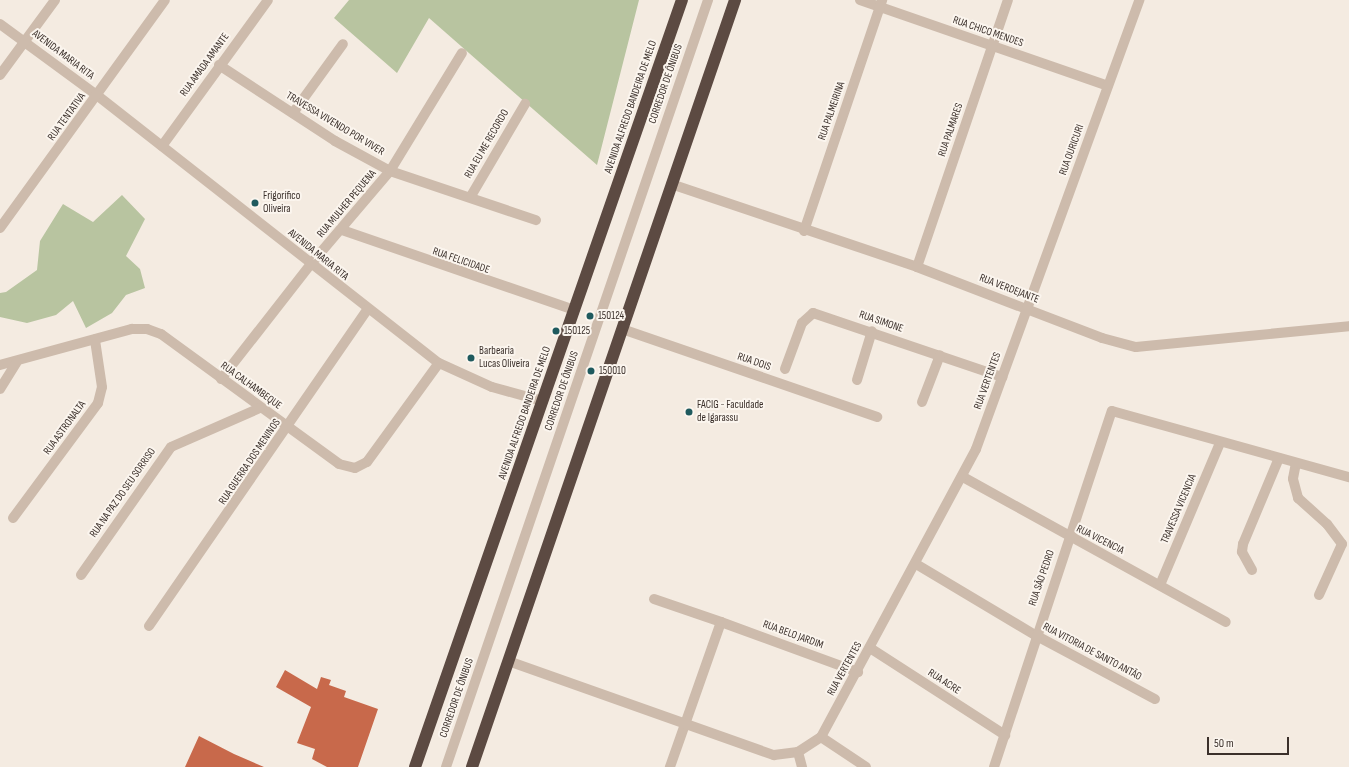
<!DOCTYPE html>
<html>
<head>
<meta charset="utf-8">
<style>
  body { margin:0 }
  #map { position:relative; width:1349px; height:767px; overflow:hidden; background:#f4ebe1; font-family:"Sofia Sans Condensed",sans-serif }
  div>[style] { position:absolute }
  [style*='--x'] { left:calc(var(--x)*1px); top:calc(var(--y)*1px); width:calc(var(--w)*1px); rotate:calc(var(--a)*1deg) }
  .green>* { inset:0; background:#b8c4a0 }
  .building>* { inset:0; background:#c8694b }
  .minor>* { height:10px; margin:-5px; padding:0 5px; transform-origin:5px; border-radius:5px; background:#cdbbac }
  .highway>* { height:12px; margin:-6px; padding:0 6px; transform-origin:6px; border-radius:6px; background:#5c4a42 }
  .dots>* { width:11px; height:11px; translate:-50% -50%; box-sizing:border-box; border:2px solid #fbf5ee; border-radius:50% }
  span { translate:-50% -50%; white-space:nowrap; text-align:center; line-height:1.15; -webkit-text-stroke:4px #fbf5ee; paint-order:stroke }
  .street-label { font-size:11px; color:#3b302b }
  .poi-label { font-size:11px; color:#3b302b }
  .left { translate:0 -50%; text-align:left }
  .scale { position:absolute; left:1207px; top:737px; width:82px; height:18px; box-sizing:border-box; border:2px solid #3b302b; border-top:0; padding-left:5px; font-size:12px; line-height:14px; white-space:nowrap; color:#3b302b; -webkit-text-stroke:3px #fbf5ee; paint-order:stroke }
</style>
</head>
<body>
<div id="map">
  <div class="green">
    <div style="clip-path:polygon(349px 0,639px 0,597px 165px,429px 18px,397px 73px,334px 18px)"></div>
    <div style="clip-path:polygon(122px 195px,145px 219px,126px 256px,140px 269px,145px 288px,126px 295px,112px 313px,86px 328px,73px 301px,56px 315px,27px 323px,0 317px,0 293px,6px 292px,37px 270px,40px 241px,63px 204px,93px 222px)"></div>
  </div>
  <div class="building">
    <div style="clip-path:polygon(285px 670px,317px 689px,321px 677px,331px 680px,329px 685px,346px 691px,344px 697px,378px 709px,358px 767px,327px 767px,312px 759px,315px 749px,297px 743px,311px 707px,276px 687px)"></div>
    <div style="clip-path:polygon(199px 736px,234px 754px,264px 767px,185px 767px)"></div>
  </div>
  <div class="minor">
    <div style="--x:860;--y:0;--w:262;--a:19.1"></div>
    <div style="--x:0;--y:24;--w:122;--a:36.3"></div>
    <div style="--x:98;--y:96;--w:433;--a:38.1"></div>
    <div style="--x:439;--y:363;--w:58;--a:24.4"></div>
    <div style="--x:492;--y:387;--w:53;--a:15.4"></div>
    <div style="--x:219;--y:65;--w:139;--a:33.2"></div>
    <div style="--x:335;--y:141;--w:63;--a:28.6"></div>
    <div style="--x:390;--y:171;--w:154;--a:18.6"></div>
    <div style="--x:0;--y:75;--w:93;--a:-53.7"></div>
    <div style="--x:293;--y:113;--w:85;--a:-54.1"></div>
    <div style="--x:162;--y:146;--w:180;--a:-54"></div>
    <div style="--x:671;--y:184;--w:260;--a:18.6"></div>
    <div style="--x:917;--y:267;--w:198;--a:21"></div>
    <div style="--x:1102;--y:338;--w:35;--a:15"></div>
    <div style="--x:1136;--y:347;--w:214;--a:-5.6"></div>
    <div style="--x:471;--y:196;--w:107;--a:-59.6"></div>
    <div style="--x:0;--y:228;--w:281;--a:-54.1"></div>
    <div style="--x:342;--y:230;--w:245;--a:19"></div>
    <div style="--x:804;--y:231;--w:244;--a:-71.3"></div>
    <div style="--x:917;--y:267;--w:282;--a:-71.2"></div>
    <div style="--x:622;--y:329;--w:270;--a:19"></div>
    <div style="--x:0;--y:365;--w:137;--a:-15.3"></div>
    <div style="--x:132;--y:329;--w:15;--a:0"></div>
    <div style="--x:147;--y:329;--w:15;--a:20"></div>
    <div style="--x:161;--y:334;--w:220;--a:36.1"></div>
    <div style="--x:339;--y:464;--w:16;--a:14"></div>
    <div style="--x:355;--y:468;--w:13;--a:-27"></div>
    <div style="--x:367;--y:462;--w:122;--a:-54"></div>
    <div style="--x:785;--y:369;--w:49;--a:-69.7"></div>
    <div style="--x:802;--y:323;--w:15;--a:-42"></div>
    <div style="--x:813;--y:313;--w:200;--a:18.7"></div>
    <div style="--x:221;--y:379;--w:145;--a:-52"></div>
    <div style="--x:310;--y:265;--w:123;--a:-49.6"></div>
    <div style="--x:390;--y:171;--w:138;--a:-58.6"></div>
    <div style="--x:857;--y:380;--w:51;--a:-73"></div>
    <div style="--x:0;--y:389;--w:31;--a:-58"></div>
    <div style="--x:922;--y:402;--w:50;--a:-69"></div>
    <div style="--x:1296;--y:463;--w:16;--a:101"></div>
    <div style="--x:1293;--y:479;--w:20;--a:75"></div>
    <div style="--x:1298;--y:498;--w:39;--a:42"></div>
    <div style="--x:1327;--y:524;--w:25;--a:53"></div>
    <div style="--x:1342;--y:544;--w:56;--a:114.3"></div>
    <div style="--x:963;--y:477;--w:300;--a:28.9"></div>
    <div style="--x:13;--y:518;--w:143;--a:-53.5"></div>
    <div style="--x:98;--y:403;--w:16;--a:-76"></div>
    <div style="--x:102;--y:387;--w:48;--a:-98.5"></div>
    <div style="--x:916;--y:564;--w:139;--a:30.8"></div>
    <div style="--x:1035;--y:635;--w:136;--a:28.1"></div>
    <div style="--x:1252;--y:570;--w:21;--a:-119"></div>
    <div style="--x:1242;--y:552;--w:8;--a:-83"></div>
    <div style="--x:1243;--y:544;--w:93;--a:-67.3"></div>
    <div style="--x:81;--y:575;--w:156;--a:-54.9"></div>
    <div style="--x:171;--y:447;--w:97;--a:-23.7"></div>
    <div style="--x:1160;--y:585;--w:154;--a:-67.1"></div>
    <div style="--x:654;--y:599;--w:71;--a:18.9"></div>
    <div style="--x:721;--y:622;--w:154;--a:109.4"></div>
    <div style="--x:721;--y:622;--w:146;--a:20.1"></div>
    <div style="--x:149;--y:626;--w:385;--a:-55.4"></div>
    <div style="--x:870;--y:648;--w:161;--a:32.8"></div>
    <div style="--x:508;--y:661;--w:282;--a:19.5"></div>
    <div style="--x:774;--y:755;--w:24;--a:-7"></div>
    <div style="--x:798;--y:752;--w:27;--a:-33"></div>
    <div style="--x:821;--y:737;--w:327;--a:-61.7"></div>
    <div style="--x:976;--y:449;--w:478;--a:-70"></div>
    <div style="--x:821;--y:737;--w:54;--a:33.7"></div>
    <div style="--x:798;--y:752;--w:16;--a:75"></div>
    <div style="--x:446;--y:767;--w:811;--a:-71.14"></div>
    <div style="--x:994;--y:767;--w:375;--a:-71.7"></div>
    <div style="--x:1112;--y:411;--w:246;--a:15.6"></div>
  </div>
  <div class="highway">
    <div style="--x:415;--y:767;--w:812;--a:-70.81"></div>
    <div style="--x:472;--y:767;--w:811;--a:-71.07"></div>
  </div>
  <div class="dots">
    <div style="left:255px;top:203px;background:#1f5a5e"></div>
    <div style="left:590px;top:316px;background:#1f5a5e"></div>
    <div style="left:556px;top:331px;background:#1f5a5e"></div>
    <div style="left:471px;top:358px;background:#1f5a5e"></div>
    <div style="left:591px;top:371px;background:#1f5a5e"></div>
    <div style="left:689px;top:412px;background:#1f5a5e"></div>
  </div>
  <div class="street-label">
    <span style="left:988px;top:32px;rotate:19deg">RUA CHICO MENDES</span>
    <span style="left:63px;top:55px;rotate:37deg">AVENIDA MARIA RITA</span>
    <span style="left:205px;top:65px;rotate:-54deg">RUA AMADA AMANTE</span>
    <span style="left:666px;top:84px;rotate:-71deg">CORREDOR DE ÔNIBUS</span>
    <span style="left:631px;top:107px;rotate:-71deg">AVENIDA ALFREDO BANDEIRA DE MELO</span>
    <span style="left:832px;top:111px;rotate:-71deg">RUA PALMEIRINA</span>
    <span style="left:67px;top:117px;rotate:-54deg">RUA TENTATIVA</span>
    <span style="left:335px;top:124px;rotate:31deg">TRAVESSA VIVENDO POR VIVER</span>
    <span style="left:951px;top:130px;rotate:-71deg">RUA PALMARES</span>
    <span style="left:487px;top:144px;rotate:-60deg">RUA EU ME RECORDO</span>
    <span style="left:1072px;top:150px;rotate:-70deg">RUA OURICURI</span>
    <span style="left:347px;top:204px;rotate:-50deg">RUA MULHER PEQUENA</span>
    <span style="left:318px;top:255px;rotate:39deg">AVENIDA MARIA RITA</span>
    <span style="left:461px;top:261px;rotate:19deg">RUA FELICIDADE</span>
    <span style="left:1009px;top:289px;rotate:21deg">RUA VERDEJANTE</span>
    <span style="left:881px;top:322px;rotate:19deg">RUA SIMONE</span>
    <span style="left:754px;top:362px;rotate:19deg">RUA DOIS</span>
    <span style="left:988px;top:381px;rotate:-70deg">RUA VERTENTES</span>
    <span style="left:251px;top:386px;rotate:36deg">RUA CALHAMBEQUE</span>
    <span style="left:562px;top:391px;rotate:-71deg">CORREDOR DE ÔNIBUS</span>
    <span style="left:525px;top:413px;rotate:-71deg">AVENIDA ALFREDO BANDEIRA DE MELO</span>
    <span style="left:65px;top:428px;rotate:-54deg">RUA ASTRONALTA</span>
    <span style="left:250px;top:462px;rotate:-56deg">RUA GUERRA DOS MENINOS</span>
    <span style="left:123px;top:493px;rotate:-55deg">RUA NA PAZ DO SEU SORRISO</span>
    <span style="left:1179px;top:509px;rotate:-67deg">TRAVESSA VICENCIA</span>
    <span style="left:1100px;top:540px;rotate:27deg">RUA VICENCIA</span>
    <span style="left:1042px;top:578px;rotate:-71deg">RUA SÃO PEDRO</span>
    <span style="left:793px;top:635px;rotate:20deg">RUA BELO JARDIM</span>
    <span style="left:1092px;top:652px;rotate:28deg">RUA VITORIA DE SANTO ANTÃO</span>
    <span style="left:845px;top:669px;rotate:-61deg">RUA VERTENTES</span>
    <span style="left:944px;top:682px;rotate:33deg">RUA ACRE</span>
    <span style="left:457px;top:698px;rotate:-71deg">CORREDOR DE ÔNIBUS</span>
  </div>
  <div class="poi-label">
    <span class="left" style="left:263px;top:203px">Frigorífico<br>Oliveira</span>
    <span class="left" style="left:598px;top:316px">150124</span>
    <span class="left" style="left:564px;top:331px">150125</span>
    <span class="left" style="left:479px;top:358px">Barbearia<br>Lucas Oliveira</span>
    <span class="left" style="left:599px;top:371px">150010</span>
    <span class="left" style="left:697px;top:412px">FACIG - Faculdade<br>de Igarassu</span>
  </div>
  <div class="scale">50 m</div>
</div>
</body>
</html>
